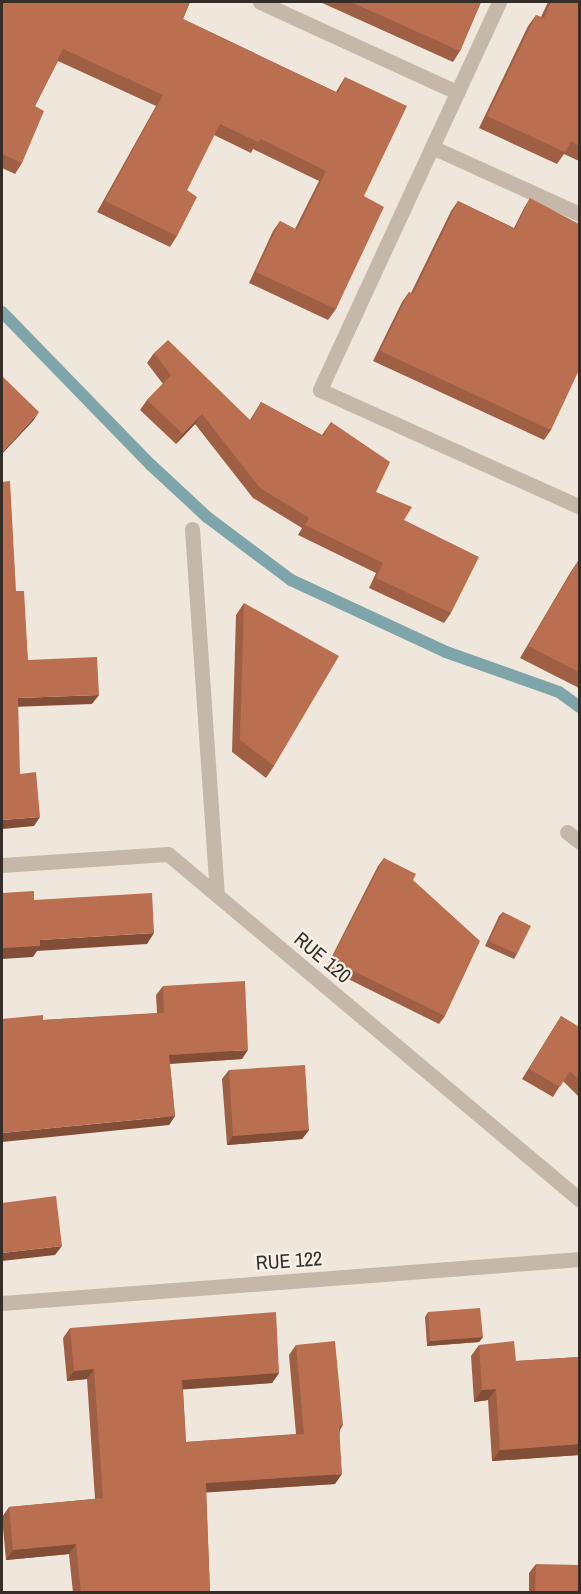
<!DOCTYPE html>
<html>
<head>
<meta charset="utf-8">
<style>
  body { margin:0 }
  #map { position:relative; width:581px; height:1594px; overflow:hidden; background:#efe7dc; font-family:"Archivo Narrow",sans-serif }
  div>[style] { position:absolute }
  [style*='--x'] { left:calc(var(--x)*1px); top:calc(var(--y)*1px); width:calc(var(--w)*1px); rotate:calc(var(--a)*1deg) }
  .stream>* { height:12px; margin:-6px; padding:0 6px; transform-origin:6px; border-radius:6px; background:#7ea5a9 }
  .minor>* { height:15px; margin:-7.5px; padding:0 7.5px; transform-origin:7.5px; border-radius:7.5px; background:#c6b8a9 }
  .wall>* { inset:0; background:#9f5f45 }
  .shaded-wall>* { inset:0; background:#824e38 }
  .building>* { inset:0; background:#b96f50 }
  span { translate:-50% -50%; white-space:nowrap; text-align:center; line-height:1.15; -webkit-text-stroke:4.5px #f7f1e8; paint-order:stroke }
  .street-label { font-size:20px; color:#342d28 }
  .frame { position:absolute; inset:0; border:3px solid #342d28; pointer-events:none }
</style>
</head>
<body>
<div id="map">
  <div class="stream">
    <div style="--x:2;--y:312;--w:214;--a:45.8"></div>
    <div style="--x:151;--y:465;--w:76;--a:42.9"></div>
    <div style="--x:207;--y:517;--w:105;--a:36.9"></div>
    <div style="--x:291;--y:580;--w:171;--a:24.9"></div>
    <div style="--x:446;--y:652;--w:120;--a:19.5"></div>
    <div style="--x:559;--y:692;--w:26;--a:36"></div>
  </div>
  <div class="minor">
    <div style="--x:260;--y:2;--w:217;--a:24.6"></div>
    <div style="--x:499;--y:2;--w:427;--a:114.8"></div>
    <div style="--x:320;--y:390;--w:285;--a:24.2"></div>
    <div style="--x:432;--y:147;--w:162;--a:24.4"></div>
    <div style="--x:192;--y:529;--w:367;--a:86.1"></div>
    <div style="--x:567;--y:832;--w:16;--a:38"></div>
    <div style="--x:2;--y:865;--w:166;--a:-3.8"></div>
    <div style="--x:168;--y:854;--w:538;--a:40.02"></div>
    <div style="--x:2;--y:1303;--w:580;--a:-4.35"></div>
  </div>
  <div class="wall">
    <div style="clip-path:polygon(2px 2px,190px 2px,183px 19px,336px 92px,345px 77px,364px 196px,336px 309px,328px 320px,249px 283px,273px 231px,280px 221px,295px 229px,319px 181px,253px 149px,251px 153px,214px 135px,187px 190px,177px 236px,170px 247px,97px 212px,156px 106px,58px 61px,35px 106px,22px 163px,15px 174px,2px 168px)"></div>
    <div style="clip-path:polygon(320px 2px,481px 2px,460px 51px,453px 62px)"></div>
    <div style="clip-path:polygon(548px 2px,579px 2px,579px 161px,564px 154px,557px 164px,479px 128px,528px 26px,536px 15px,541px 17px)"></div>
    <div style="clip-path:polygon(530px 198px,551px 430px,544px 440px,373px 361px,402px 302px,409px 292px,411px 293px,451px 211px,458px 201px,514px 228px,524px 208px)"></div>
    <div style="clip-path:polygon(154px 353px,250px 420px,261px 402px,322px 435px,331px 422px,376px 492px,404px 520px,451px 613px,444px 623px,369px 588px,376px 573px,298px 535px,302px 528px,253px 498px,195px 424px,176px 444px,140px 410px,147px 400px,163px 384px,147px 363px)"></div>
    <div style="clip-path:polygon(578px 561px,579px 562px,579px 688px,520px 658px,570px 573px)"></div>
    <div style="clip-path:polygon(244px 603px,274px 766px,266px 778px,232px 752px,236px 615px)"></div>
    <div style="clip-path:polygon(384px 858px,413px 880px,445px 1016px,439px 1024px,326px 968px,378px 866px)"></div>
    <div style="clip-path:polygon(503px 912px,517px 954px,514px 959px,485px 946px,499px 916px)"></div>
    <div style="clip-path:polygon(163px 986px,242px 1059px,170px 1064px,175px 1116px,169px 1125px,43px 1020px,157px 1013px,156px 995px)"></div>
    <div style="clip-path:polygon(561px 1016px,579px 1027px,579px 1097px,563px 1081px,553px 1097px,522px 1079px)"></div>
    <div style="clip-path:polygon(229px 1070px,309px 1130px,302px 1139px,227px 1145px,222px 1079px)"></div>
    <div style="clip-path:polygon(428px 1312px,483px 1337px,479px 1342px,427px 1346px,425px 1317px)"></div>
    <div style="clip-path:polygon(70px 1328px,279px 1373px,272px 1383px,183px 1389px,186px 1442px,296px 1434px,289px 1355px,296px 1345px,343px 1425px,340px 1430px,335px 1484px,206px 1492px,210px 1593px,73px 1593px,69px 1554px,6px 1560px,2px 1517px,9px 1507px,95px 1499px,87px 1379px,67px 1381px,63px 1338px)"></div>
    <div style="clip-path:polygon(479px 1345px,516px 1361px,579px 1357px,579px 1455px,492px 1461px,488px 1400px,474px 1402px,471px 1356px)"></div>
    <div style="clip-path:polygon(536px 1564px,579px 1593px,529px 1593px,529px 1573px)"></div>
  </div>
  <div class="shaded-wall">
    <div style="clip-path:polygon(39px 412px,33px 421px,2px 454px,2px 452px)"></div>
    <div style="clip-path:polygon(202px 414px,195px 424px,176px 444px,183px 434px)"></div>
    <div style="clip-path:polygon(99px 695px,92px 704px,12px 707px,18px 698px)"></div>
    <div style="clip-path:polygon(40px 817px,34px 826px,2px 829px,2px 820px)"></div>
    <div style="clip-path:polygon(154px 933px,147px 944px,37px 951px,33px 957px,2px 959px,2px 948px,40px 940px)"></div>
    <div style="clip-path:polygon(248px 1050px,242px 1059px,163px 1064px,169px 1055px)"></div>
    <div style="clip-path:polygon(175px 1116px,169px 1125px,2px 1142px,2px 1133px)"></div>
    <div style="clip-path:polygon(309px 1130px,302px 1139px,227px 1145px,233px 1136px)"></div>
    <div style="clip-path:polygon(62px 1246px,55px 1255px,2px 1261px,2px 1253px)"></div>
    <div style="clip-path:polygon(483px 1337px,479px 1342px,427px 1346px,430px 1341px)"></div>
    <div style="clip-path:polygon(94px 1369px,87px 1379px,67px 1381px,74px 1371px)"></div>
    <div style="clip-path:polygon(279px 1373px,272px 1383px,175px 1390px,182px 1380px)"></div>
    <div style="clip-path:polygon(496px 1389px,488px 1400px,474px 1402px,482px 1390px)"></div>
    <div style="clip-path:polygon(579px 1444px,579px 1455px,492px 1461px,500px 1450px)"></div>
    <div style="clip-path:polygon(342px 1474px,335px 1484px,199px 1493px,206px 1483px)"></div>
    <div style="clip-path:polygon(76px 1544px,69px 1554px,6px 1560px,13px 1550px)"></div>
  </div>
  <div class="building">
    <div style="clip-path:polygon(4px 2px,190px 2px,183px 19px,338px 93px,345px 77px,407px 106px,364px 196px,384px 207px,336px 309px,256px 272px,280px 221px,297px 230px,326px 171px,261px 139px,258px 142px,220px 124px,187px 190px,197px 197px,177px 236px,105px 201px,163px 95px,63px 49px,35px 106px,44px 111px,22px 163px,2px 154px,2px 6px)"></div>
    <div style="clip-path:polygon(351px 2px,481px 2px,460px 51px)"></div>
    <div style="clip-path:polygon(551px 2px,579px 2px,579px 146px,571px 141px,565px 152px,487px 116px,536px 15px,544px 18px)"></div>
    <div style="clip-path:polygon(530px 198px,579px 224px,579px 370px,551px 430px,380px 351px,409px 292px,413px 294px,458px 201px,515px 229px)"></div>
    <div style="clip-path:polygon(168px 340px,251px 421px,261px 402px,323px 436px,331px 422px,390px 462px,376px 492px,412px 507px,404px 520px,479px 557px,451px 613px,376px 578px,383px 563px,305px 525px,309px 518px,260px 488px,202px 414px,183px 434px,147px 400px,171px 375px,154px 353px)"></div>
    <div style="clip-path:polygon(2px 376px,39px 412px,2px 452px)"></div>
    <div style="clip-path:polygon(10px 481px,16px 591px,24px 591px,28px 660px,97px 657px,99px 695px,18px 698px,20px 774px,36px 772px,40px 817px,2px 820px,2px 482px)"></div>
    <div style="clip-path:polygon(578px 561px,579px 562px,579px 672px,528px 646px)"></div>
    <div style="clip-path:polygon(244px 603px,339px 656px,274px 766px,240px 740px)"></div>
    <div style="clip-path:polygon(384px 858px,416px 874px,413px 880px,480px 941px,445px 1016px,331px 960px)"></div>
    <div style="clip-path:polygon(34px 891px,34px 900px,152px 893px,154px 933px,40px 940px,40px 946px,2px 948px,2px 893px)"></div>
    <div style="clip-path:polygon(503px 912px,531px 926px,517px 954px,489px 941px)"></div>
    <div style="clip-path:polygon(245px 981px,248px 1050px,169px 1055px,175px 1116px,2px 1133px,2px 1019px,43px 1015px,43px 1020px,164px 1013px,163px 986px)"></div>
    <div style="clip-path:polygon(561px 1016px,579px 1027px,579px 1080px,570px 1071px,560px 1087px,529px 1069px)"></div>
    <div style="clip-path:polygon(305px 1065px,309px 1130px,233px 1136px,229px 1070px)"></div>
    <div style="clip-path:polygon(56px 1196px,62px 1246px,2px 1253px,2px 1203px)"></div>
    <div style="clip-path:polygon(480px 1308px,483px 1337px,430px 1341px,428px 1312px)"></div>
    <div style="clip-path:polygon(276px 1312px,279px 1373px,182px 1380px,186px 1442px,304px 1434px,296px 1345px,335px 1341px,343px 1425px,339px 1426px,342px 1474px,206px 1483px,210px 1593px,81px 1593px,76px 1544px,13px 1550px,9px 1507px,103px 1498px,94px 1369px,74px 1371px,70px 1328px)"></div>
    <div style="clip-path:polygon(514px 1341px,516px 1361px,579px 1357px,579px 1444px,500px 1450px,496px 1389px,482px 1390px,479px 1345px)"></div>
    <div style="clip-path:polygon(536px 1564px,579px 1565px,579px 1593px,535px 1593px)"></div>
  </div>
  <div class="street-label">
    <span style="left:323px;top:957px;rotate:40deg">RUE 120</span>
    <span style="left:289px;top:1260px;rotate:-4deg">RUE 122</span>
  </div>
  <div class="frame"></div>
</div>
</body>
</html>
